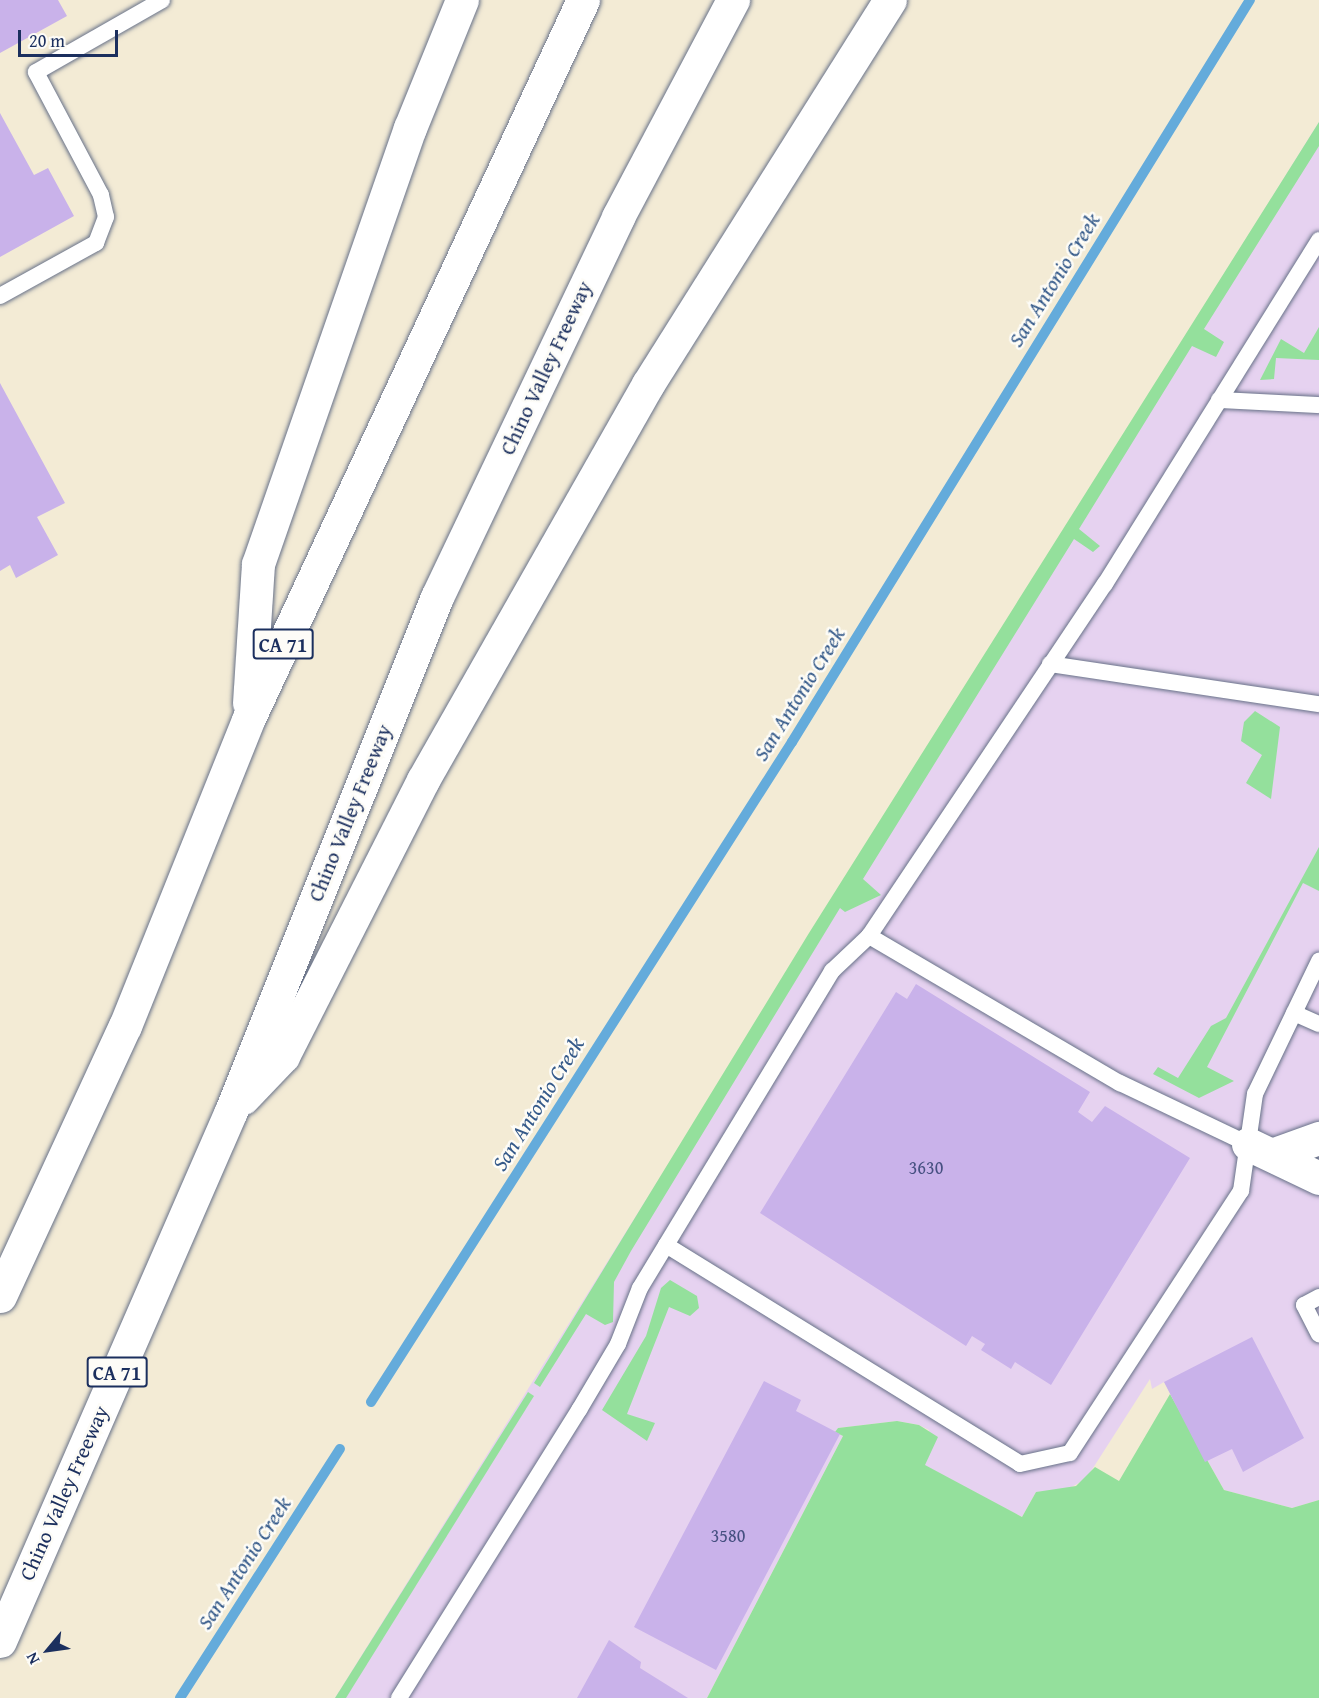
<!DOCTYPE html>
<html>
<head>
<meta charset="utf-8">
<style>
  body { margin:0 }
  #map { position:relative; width:1319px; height:1698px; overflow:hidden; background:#f3ebd5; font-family:"Gentium Book Plus",serif }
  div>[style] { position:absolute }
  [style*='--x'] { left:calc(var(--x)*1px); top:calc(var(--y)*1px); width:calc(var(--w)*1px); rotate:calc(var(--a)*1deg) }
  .built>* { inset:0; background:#e6d2f0 }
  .green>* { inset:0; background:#94e09c }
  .stream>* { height:10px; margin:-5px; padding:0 5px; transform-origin:5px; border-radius:5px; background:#64abdb }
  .building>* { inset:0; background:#c9b2ea }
  .roads { filter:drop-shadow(0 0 2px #677188) drop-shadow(0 0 2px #677188) }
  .service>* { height:16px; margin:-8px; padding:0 8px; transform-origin:8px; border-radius:8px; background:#fff }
  .minor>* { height:33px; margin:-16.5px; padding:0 16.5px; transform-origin:16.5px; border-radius:16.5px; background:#fff }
  .motorway>* { height:33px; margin:-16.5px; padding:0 16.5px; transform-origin:16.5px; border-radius:16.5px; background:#fff }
  span { translate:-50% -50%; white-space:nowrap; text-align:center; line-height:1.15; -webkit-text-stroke:5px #fdfcf7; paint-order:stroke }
  .number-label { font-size:18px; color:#465081 }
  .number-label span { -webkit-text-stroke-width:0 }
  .shield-label span { padding:2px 4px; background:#fdfcf7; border:2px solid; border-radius:4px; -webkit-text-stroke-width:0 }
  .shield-label { font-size:20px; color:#1b2f5e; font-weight:700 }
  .street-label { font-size:21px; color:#1b2f5e }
  .water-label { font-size:22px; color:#355a8a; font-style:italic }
  .north { position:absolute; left:18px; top:1620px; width:60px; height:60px; -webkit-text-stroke:4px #fdfcf7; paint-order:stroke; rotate:241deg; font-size:16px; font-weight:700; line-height:24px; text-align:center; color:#1b2f5e }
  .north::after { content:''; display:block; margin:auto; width:21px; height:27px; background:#1b2f5e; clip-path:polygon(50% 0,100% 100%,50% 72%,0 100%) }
  .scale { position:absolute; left:18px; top:30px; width:100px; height:27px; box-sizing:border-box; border:3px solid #1b2f5e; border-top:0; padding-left:8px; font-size:18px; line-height:21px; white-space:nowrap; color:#1b2f5e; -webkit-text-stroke:4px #fdfcf7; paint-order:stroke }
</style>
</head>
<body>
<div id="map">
  <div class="built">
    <div style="clip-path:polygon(1319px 122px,1319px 1500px,1292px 1508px,1224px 1490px,1164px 1382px,1152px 1389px,1150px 1379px,1086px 1479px,1066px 1490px,1036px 1492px,1022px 1517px,924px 1465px,929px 1430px,919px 1425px,897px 1421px,838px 1428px,835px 1432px,843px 1436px,707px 1698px,335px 1698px)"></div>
  </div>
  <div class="green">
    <div style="clip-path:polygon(1319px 122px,1319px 146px,1204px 329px,1224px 342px,1216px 357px,1192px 346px,1079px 529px,1100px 546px,1093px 552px,1074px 539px,863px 879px,881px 895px,845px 912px,840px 908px,631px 1251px,614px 1282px,613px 1322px,605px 1325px,586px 1314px,540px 1387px,534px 1383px,809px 933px)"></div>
    <div style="clip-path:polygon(1319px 327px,1319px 360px,1276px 358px,1274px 379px,1260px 380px,1281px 339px,1304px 353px)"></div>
    <div style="clip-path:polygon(1255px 711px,1280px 727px,1271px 799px,1246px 783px,1262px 755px,1241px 741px,1244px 722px)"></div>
    <div style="clip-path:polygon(1319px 847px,1319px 891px,1303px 883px,1207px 1067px,1234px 1081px,1199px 1098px,1153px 1074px,1158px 1067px,1178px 1078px,1211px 1026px,1226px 1018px)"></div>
    <div style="clip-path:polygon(670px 1280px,697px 1296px,699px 1308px,690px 1316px,669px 1307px,627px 1414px,655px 1423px,647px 1441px,602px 1410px,646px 1336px,661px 1288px)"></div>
    <div style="clip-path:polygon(528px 1392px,534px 1396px,346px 1698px,335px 1698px)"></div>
    <div style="clip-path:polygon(1170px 1394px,1224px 1490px,1292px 1508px,1319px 1500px,1319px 1698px,707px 1698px,843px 1436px,835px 1432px,838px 1428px,897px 1421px,919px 1425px,938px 1437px,925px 1465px,1022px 1517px,1036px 1492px,1076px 1486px,1095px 1467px,1119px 1481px)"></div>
  </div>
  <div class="stream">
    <div style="--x:371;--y:1402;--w:783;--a:-57.47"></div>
    <div style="--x:792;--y:742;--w:872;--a:-58.32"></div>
    <div style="--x:180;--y:1698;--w:296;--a:-57.3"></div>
  </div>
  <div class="building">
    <div style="clip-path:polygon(0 0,58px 0,67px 16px,0 53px)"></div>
    <div style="clip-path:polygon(0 113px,34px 175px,48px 168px,74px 216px,0 257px)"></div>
    <div style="clip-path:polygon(0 383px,65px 503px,37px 517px,58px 555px,16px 578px,10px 565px,0 571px)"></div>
    <div style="clip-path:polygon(916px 984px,1090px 1092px,1078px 1112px,1092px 1122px,1105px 1106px,1190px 1158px,1051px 1385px,1015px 1362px,1011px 1369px,981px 1350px,985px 1344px,972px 1336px,966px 1346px,760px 1213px,896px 992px,907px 999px)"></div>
    <div style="clip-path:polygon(1252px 1337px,1304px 1438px,1243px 1472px,1232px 1449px,1205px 1462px,1164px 1382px)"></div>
    <div style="clip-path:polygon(764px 1381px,801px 1400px,796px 1411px,840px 1434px,716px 1670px,634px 1627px)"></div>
    <div style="clip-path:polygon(609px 1640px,641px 1662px,640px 1668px,688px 1698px,577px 1698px)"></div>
  </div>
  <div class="roads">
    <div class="service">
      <div style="--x:0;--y:296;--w:110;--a:-28.9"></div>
      <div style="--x:96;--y:243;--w:28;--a:-69"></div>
      <div style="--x:106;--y:217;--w:23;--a:-103"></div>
      <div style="--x:101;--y:195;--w:139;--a:-117.9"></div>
      <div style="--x:36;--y:72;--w:145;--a:-29.7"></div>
      <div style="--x:1219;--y:400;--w:100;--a:2.9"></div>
      <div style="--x:1050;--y:664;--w:272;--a:8.5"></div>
      <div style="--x:869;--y:936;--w:291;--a:30.4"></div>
      <div style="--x:1120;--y:1083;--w:142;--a:25.5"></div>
      <div style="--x:1294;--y:1013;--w:27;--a:24"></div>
      <div style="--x:666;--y:1245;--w:416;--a:31.7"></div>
      <div style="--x:1020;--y:1464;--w:51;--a:-12.4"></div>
      <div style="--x:1070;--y:1453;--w:313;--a:-56.9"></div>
      <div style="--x:1241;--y:1191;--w:98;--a:-81.8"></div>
      <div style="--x:1255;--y:1094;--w:148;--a:-64.3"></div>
      <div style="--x:1319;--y:1297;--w:17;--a:152"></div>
      <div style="--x:1304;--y:1305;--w:33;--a:63"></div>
      <div style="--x:399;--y:1698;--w:340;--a:-58"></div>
      <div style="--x:579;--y:1410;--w:77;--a:-59.4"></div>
      <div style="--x:618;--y:1344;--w:60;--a:-68.6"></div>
      <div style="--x:640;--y:1288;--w:371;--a:-58.8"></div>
      <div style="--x:832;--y:971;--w:51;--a:-43.4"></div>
      <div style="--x:869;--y:936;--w:424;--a:-56.2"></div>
      <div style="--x:1105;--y:584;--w:405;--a:-58.1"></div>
    </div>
    <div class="minor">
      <div style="--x:1248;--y:1144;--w:79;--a:25.6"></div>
      <div style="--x:1277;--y:1153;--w:45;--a:-19.7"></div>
    </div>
    <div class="motorway">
      <div style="--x:249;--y:703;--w:139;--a:-86.3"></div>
      <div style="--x:258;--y:564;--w:462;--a:-70.8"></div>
      <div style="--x:410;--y:128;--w:138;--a:-67.9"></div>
      <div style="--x:243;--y:1098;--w:58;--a:-46.4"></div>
      <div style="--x:283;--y:1056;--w:309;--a:-63.1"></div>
      <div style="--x:423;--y:780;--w:455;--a:-60.4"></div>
      <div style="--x:648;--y:384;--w:454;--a:-57.8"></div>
      <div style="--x:0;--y:1296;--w:298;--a:-65.2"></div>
      <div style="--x:125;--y:1026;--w:330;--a:-68.1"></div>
      <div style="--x:248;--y:720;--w:794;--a:-65.05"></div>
      <div style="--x:0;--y:1641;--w:578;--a:-66.45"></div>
      <div style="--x:231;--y:1111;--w:554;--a:-68.16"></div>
      <div style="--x:437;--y:597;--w:421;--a:-64.5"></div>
      <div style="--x:618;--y:217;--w:246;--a:-62.1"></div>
    </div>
  </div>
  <div class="number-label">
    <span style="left:926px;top:1168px">3630</span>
    <span style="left:728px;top:1536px">3580</span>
  </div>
  <div class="shield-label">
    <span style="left:283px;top:644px">CA 71</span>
    <span style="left:117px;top:1372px">CA 71</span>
  </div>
  <div class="street-label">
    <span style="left:546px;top:368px;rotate:-65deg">Chino Valley Freeway</span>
    <span style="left:350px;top:813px;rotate:-68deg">Chino Valley Freeway</span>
    <span style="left:64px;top:1493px;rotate:-66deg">Chino Valley Freeway</span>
  </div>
  <div class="water-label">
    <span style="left:1054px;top:280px;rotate:-58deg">San Antonio Creek</span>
    <span style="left:799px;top:694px;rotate:-58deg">San Antonio Creek</span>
    <span style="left:538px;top:1104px;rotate:-58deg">San Antonio Creek</span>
    <span style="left:244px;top:1563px;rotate:-57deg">San Antonio Creek</span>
  </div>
  <div class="north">N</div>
  <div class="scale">20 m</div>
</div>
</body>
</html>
